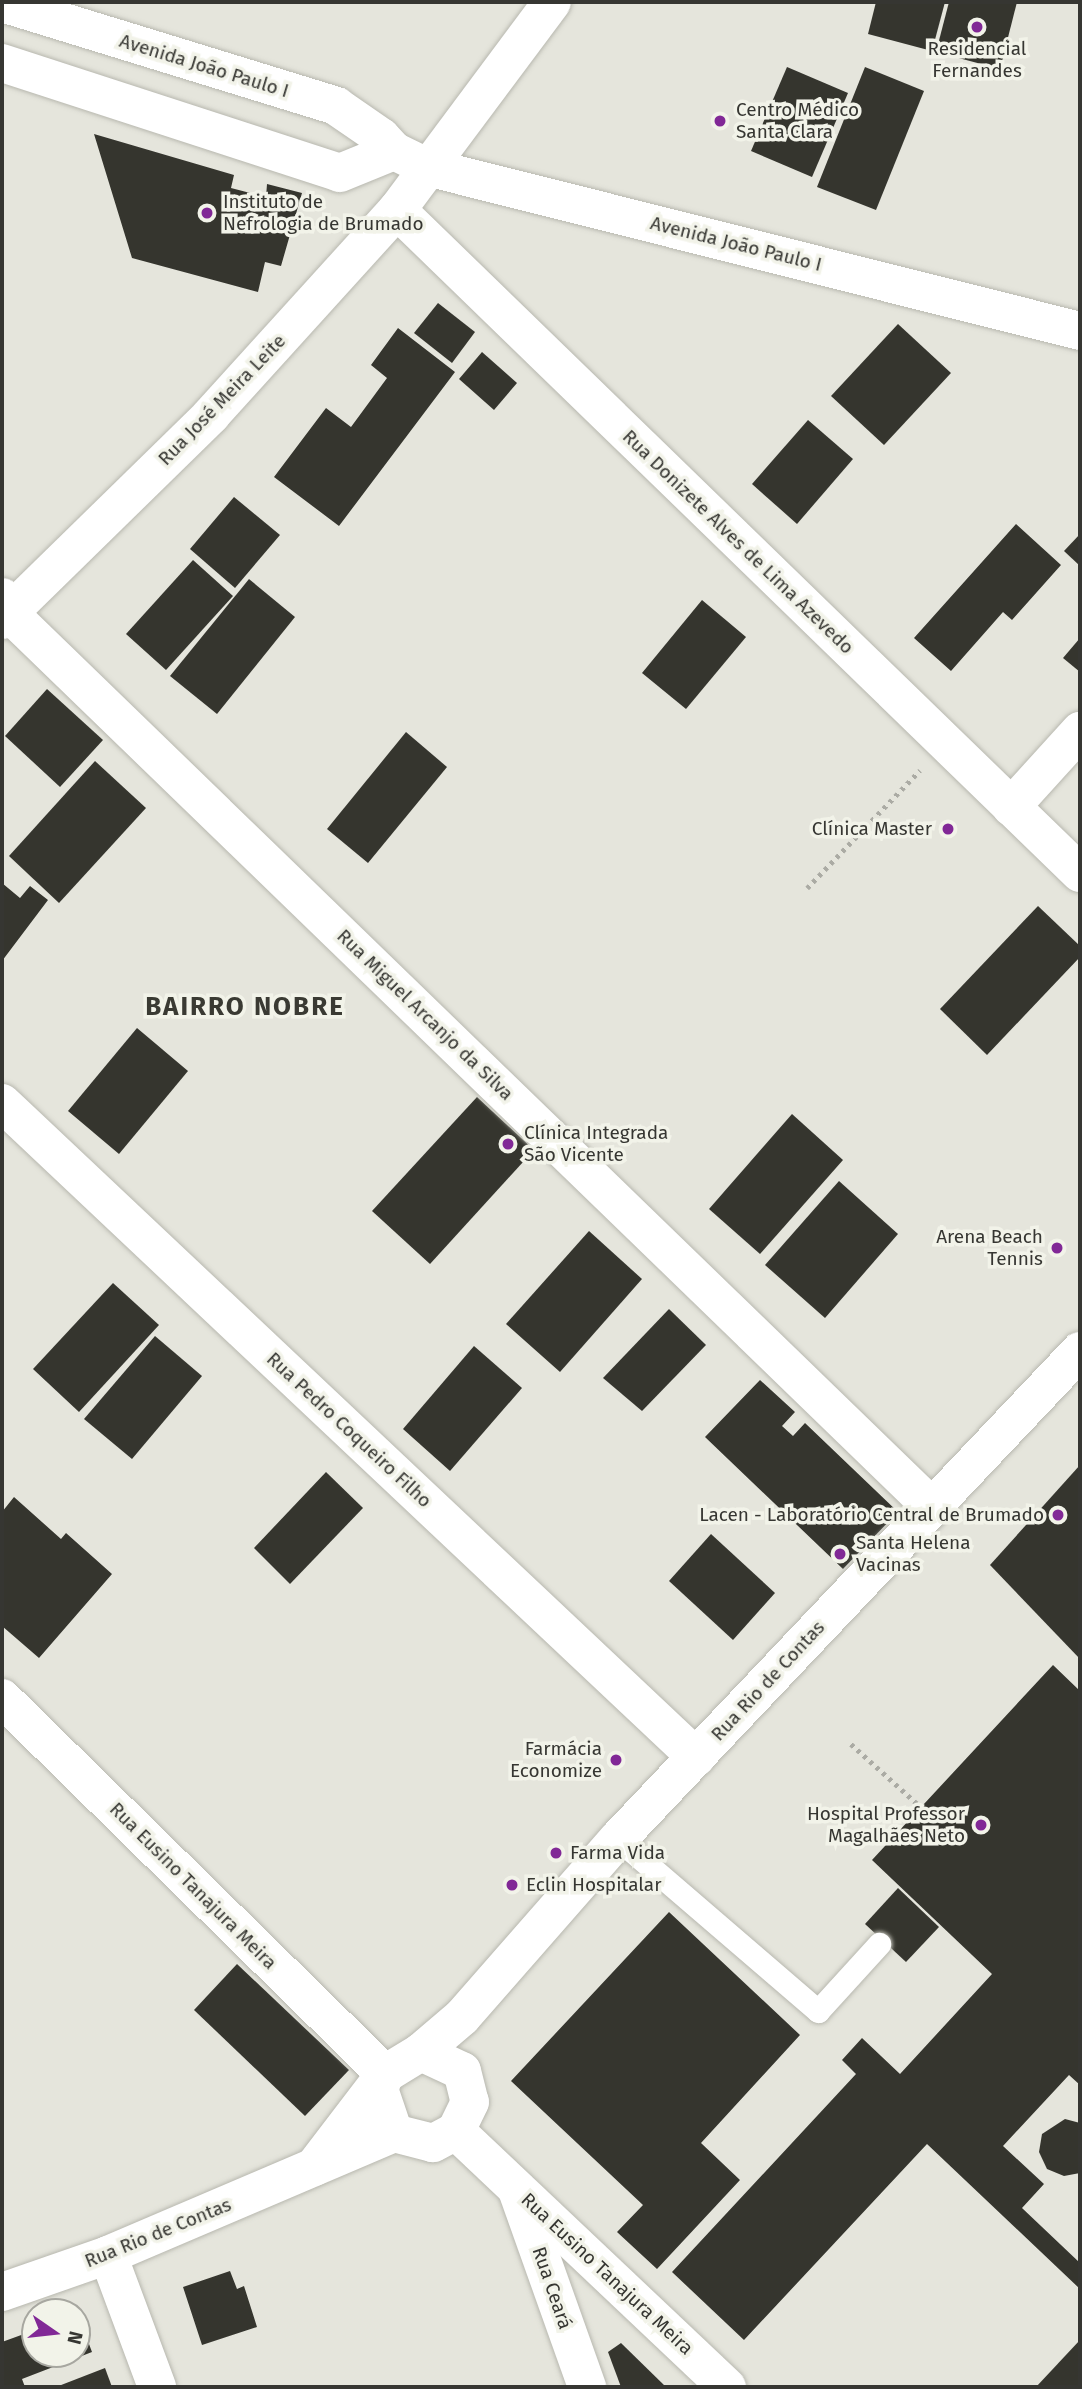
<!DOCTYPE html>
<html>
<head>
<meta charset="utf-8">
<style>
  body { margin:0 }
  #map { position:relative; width:1082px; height:2389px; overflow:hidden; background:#e5e5dc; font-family:"Fira Sans",sans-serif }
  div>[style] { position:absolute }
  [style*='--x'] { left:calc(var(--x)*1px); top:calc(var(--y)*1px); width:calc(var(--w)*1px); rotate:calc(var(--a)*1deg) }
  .building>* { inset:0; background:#35352e }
  .path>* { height:4.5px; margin-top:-2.25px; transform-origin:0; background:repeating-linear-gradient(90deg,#ababa4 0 3.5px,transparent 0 8.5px) }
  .roads { filter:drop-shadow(0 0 2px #b8b8af) drop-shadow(0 0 2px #b8b8af) }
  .lane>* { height:23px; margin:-11.5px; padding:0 11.5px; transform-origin:11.5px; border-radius:11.5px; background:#fff }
  .street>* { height:38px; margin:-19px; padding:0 19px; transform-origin:19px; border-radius:19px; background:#fff }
  .secondary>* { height:38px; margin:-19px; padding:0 19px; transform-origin:19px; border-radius:19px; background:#fff }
  .dots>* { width:19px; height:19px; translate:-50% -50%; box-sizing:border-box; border:4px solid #f2f3e9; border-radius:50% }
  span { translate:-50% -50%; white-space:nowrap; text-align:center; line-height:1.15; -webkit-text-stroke:7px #f2f3e9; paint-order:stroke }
  .poi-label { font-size:19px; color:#363632 }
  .left { translate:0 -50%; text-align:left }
  .right { translate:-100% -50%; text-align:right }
  .street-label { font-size:19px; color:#363632 }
  .district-label { font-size:26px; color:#3a3a33; font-weight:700; letter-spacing:2px }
  .frame { position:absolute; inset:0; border:4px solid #363632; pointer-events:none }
  .north { position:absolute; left:21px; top:2298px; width:70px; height:70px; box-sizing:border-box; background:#f2f3e9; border:2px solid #a7a7a0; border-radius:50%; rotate:104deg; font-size:19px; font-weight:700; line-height:28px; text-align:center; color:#363632 }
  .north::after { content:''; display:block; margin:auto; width:24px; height:32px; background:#812896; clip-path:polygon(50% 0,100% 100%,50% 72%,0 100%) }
</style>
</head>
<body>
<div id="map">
  <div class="building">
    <div style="clip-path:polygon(876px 2px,945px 2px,932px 51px,868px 34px)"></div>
    <div style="clip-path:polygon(949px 2px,1017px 2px,1000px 69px,936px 52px)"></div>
    <div style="clip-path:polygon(787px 67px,848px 93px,812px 177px,751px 151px)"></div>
    <div style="clip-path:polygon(865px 67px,924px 91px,876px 210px,817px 187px)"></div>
    <div style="clip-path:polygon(94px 134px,234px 175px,231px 188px,266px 197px,267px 184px,302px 193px,281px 266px,265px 262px,258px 292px,132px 258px)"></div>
    <div style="clip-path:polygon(438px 303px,475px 332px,452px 363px,414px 333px)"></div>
    <div style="clip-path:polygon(898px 324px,951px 373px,884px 445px,831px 396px)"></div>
    <div style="clip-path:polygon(398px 328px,455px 372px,339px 526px,274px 477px,326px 408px,351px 427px,387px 378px,371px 365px)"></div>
    <div style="clip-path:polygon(482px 352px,517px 383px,494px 410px,459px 379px)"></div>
    <div style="clip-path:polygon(808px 420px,853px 459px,797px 524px,752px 484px)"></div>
    <div style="clip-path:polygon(234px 497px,280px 535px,235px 588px,190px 549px)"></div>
    <div style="clip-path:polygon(1016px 524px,1061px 565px,1012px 620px,1003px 612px,951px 671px,914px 638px)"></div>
    <div style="clip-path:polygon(1080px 534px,1080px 566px,1064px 551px)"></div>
    <div style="clip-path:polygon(193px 560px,233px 596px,166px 670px,126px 634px)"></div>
    <div style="clip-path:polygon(249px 579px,295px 617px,217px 714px,170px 676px)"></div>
    <div style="clip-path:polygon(702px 600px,746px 637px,686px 709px,642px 673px)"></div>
    <div style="clip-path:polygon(1080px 638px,1080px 672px,1063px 658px)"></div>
    <div style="clip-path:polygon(47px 689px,103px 740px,60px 787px,5px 736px)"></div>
    <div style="clip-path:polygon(406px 732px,447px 767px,368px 863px,327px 829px)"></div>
    <div style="clip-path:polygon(95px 761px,146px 808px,59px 903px,9px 856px)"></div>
    <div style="clip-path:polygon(2px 883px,20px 898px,30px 886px,48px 900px,2px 961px)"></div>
    <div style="clip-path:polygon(1038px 906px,1080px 946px,1080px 957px,987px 1055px,940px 1009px)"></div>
    <div style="clip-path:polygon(137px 1028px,188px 1071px,119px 1154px,68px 1111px)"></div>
    <div style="clip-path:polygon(477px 1097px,534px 1150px,430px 1264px,372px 1211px)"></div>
    <div style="clip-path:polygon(792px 1114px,843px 1160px,760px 1254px,709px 1209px)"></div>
    <div style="clip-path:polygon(839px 1181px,898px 1234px,825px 1318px,765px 1265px)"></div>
    <div style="clip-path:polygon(589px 1231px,642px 1279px,560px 1372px,506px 1324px)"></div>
    <div style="clip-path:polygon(113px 1283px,159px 1325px,79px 1412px,33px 1369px)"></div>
    <div style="clip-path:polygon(669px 1309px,706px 1345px,642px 1411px,603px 1378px)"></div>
    <div style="clip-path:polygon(155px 1336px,202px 1376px,132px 1459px,84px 1419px)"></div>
    <div style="clip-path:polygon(474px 1346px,522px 1388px,450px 1471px,403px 1429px)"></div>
    <div style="clip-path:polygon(760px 1380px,795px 1412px,782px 1426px,793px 1436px,805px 1423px,898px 1512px,843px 1569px,705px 1437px)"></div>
    <div style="clip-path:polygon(1080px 1465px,1080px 1659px,990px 1565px)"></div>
    <div style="clip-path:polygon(326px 1472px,363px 1508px,290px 1584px,254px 1548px)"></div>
    <div style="clip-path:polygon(14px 1497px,61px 1539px,66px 1533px,112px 1574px,39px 1658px,2px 1626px,2px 1512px)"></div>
    <div style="clip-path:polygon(711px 1534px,775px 1593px,733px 1640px,669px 1581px)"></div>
    <div style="clip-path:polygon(1053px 1665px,1080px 1691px,1080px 2085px,1069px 2075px,1003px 2146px,1044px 2184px,1022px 2208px,1080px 2263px,1080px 2289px,927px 2144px,744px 2340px,672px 2272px,856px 2074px,842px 2060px,862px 2038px,900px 2074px,992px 1974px,872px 1860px)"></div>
    <div style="clip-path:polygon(898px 1888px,939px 1927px,906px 1962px,865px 1924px)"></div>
    <div style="clip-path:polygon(669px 1912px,800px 2035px,701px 2143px,740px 2180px,657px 2269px,617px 2232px,643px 2205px,511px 2081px)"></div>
    <div style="clip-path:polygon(237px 1964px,349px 2070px,305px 2116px,194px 2010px)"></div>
    <div style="clip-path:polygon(1065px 2119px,1080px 2123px,1080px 2173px,1064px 2176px,1047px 2169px,1039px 2152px,1042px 2134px)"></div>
    <div style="clip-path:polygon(230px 2271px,237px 2289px,244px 2286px,257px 2327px,202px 2345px,183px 2287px)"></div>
    <div style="clip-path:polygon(77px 2312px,92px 2352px,22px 2379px,25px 2387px,2px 2387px,2px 2342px,35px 2330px,35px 2354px,77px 2354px)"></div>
    <div style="clip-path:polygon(1080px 2340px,1080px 2387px,1036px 2387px)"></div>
    <div style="clip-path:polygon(621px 2343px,666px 2387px,621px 2387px,608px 2352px)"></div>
    <div style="clip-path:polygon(105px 2368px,112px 2387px,56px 2387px)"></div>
  </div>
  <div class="path">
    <div style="--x:807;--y:888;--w:163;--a:-46.2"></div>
    <div style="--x:851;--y:1744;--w:94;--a:42"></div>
  </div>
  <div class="roads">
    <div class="lane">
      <div style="--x:618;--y:1839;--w:264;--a:40.7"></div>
      <div style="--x:818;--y:2011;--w:91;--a:-47.7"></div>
    </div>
    <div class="street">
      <div style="--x:397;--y:210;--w:952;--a:44.15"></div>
      <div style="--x:2;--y:597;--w:16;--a:68"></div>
      <div style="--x:8;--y:612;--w:1285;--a:44.09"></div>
      <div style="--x:2;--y:620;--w:293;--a:-44.4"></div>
      <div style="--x:211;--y:415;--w:277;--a:-47.8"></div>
      <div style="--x:397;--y:210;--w:259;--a:-53.3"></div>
      <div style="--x:1011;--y:807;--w:103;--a:-47.8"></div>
      <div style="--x:2;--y:1103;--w:954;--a:43.3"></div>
      <div style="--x:2;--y:1698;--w:537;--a:44.47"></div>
      <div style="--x:517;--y:2190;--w:209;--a:70.4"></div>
      <div style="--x:108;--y:2255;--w:141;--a:69.6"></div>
    </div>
    <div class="secondary">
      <div style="--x:2;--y:3;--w:350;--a:17.1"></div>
      <div style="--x:336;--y:106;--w:55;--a:34.6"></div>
      <div style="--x:381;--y:137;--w:19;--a:47"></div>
      <div style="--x:394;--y:151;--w:37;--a:26"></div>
      <div style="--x:427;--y:167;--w:673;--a:14.1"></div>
      <div style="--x:2;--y:63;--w:355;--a:18"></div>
      <div style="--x:340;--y:173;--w:58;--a:-22.2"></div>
      <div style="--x:421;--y:2052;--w:54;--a:-40.5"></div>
      <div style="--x:462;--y:2017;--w:237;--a:-48.8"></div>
      <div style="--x:618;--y:1839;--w:672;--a:-46.57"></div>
      <div style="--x:421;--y:2052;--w:45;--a:24.9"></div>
      <div style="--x:462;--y:2071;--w:32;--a:76"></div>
      <div style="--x:470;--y:2102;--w:32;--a:116"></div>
      <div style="--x:456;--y:2131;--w:26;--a:152"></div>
      <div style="--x:433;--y:2143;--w:40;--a:-165.6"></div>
      <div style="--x:394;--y:2133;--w:46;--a:-108.8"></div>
      <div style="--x:379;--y:2089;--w:16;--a:-68"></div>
      <div style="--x:385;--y:2074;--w:42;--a:-31.4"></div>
      <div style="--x:456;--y:2131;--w:373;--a:43.4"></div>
      <div style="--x:314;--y:2167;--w:117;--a:-52.6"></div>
      <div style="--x:2;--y:2292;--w:112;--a:-19.2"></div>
      <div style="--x:108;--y:2255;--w:311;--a:-23.1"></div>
    </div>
  </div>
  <div class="dots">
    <div style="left:977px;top:27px;background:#812896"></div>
    <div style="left:720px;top:121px;background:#812896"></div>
    <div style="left:207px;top:213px;background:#812896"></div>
    <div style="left:948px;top:829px;background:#812896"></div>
    <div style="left:508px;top:1144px;background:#812896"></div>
    <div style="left:1057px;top:1248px;background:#812896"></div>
    <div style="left:1058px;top:1515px;background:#812896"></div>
    <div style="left:840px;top:1554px;background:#812896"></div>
    <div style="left:616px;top:1760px;background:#812896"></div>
    <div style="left:981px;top:1825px;background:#812896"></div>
    <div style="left:556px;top:1853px;background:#812896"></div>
    <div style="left:512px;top:1885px;background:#812896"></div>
  </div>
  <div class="poi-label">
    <span style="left:977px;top:60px">Residencial<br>Fernandes</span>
    <span class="left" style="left:736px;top:121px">Centro Médico<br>Santa Clara</span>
    <span class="left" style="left:223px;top:213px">Instituto de<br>Nefrologia de Brumado</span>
    <span class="right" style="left:932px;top:829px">Clínica Master</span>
    <span class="left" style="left:524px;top:1144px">Clínica Integrada<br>São Vicente</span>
    <span class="right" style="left:1043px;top:1248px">Arena Beach<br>Tennis</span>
    <span class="right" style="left:1044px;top:1515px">Lacen - Laboratório Central de Brumado</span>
    <span class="left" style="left:856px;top:1554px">Santa Helena<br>Vacinas</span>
    <span class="right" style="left:602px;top:1760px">Farmácia<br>Economize</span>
    <span class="right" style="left:965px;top:1825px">Hospital Professor<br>Magalhães Neto</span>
    <span class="left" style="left:570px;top:1853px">Farma Vida</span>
    <span class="left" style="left:526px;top:1885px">Eclin Hospitalar</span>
  </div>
  <div class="street-label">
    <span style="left:204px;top:66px;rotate:17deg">Avenida João Paulo I</span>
    <span style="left:736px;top:244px;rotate:14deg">Avenida João Paulo I</span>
    <span style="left:222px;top:400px;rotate:-46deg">Rua José Meira Leite</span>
    <span style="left:738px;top:542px;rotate:44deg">Rua Donizete Alves de Lima Azevedo</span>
    <span style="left:425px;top:1015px;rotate:44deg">Rua Miguel Arcanjo da Silva</span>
    <span style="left:349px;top:1430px;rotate:43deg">Rua Pedro Coqueiro Filho</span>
    <span style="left:768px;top:1681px;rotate:-47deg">Rua Rio de Contas</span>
    <span style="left:193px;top:1886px;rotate:45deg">Rua Eusino Tanajura Meira</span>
    <span style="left:158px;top:2233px;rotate:-22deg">Rua Rio de Contas</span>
    <span style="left:607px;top:2274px;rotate:43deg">Rua Eusino Tanajura Meira</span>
    <span style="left:552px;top:2288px;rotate:71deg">Rua Ceará</span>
  </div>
  <div class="district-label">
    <span style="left:245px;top:1007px">BAIRRO NOBRE</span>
  </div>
  <div class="frame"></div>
  <div class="north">N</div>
</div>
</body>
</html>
